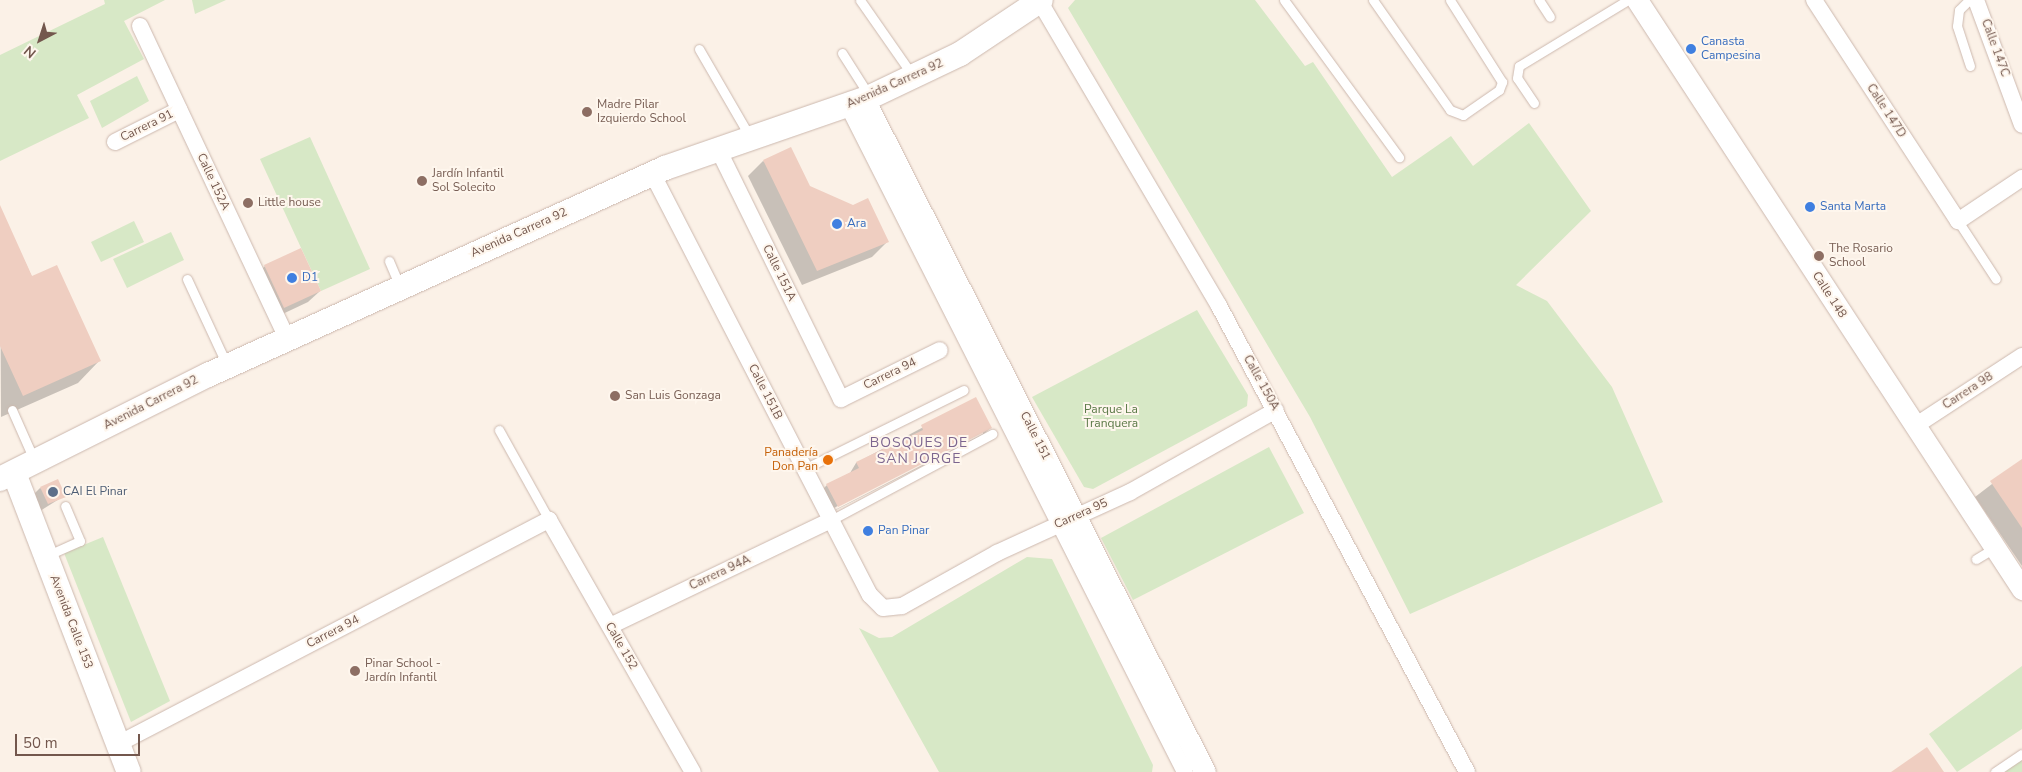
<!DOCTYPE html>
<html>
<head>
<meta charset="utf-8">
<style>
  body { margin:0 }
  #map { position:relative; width:2022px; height:772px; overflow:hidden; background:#fbf1e7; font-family:"Nunito Sans",sans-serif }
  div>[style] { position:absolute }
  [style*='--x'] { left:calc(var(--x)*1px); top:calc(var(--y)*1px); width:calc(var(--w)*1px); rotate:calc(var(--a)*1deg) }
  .green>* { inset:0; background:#d7e8c6 }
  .shadow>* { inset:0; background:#0003 }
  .building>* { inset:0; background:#efcec1 }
  .roads { filter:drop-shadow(0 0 1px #ccb8ae) drop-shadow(0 0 1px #ccb8ae) }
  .service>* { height:9px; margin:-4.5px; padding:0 4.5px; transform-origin:4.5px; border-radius:4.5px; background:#fff }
  .minor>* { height:16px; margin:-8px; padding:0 8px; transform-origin:8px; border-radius:8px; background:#fff }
  .tertiary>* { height:21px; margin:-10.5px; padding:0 10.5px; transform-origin:10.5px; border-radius:10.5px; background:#fff }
  .secondary>* { height:24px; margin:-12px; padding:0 12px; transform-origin:12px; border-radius:12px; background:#fff }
  .dots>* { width:14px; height:14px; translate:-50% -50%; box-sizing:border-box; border:2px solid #fef6ed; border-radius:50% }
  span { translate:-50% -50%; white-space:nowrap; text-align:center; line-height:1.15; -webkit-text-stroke:4px #fef6ed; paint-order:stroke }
  .shop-label { font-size:12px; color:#366cbe }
  .left { translate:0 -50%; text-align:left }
  .street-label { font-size:12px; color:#73574d }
  .education-label { font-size:12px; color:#785e54 }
  .park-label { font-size:12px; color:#5a7846 }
  .food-label { font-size:12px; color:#c56008 }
  .right { translate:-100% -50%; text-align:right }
  .service-label { font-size:12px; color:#4e5e75 }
  .neighbourhood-label { font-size:14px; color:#7c658f; letter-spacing:1px }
  .north { position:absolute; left:15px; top:15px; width:50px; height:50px; -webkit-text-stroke:4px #fef6ed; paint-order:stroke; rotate:220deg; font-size:14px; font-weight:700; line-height:20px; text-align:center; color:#73574d }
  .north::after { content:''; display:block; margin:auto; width:18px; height:22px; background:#73574d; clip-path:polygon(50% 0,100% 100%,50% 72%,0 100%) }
  .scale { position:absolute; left:15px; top:734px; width:125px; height:22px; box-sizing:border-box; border:2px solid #73574d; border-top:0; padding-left:6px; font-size:15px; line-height:18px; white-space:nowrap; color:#73574d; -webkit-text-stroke:4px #fef6ed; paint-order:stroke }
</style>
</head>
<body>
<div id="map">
  <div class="green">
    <div style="clip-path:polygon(104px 0,165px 0,124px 21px,144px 59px,77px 95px,89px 118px,0 161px,0 55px,105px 4px)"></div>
    <div style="clip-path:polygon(192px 0,226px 0,195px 14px)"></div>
    <div style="clip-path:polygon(1075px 0,1255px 0,1305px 66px,1313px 62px,1392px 177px,1451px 136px,1473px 166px,1529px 123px,1591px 211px,1516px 285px,1547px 301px,1612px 387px,1663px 502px,1410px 614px,1310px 417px,1068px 8px)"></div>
    <div style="clip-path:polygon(137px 76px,149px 101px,102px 128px,90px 101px)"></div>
    <div style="clip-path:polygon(310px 137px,370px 269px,321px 291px,260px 159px)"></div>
    <div style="clip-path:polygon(134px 221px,144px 242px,101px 262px,91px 242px)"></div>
    <div style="clip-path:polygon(171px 232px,184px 260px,127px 288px,113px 259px)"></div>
    <div style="clip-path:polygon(1197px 310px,1248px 395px,1247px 406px,1093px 489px,1084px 487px,1032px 397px)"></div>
    <div style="clip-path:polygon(1269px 447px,1304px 513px,1133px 600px,1101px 538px)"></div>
    <div style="clip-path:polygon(103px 537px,170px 701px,131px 722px,64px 553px)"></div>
    <div style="clip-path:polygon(1027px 557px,1052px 559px,1153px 765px,1152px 772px,939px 772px,859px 628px,879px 638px,892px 637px)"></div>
    <div style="clip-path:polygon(2022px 666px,2022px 729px,1957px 772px,1929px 734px)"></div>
    <div style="clip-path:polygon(2022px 753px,2022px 772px,1996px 772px)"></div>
  </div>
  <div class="shadow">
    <div style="clip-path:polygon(763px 161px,810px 187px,887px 242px,872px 257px,802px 285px,748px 176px)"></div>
    <div style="clip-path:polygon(0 208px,32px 277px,99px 361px,78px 383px,1px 417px)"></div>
    <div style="clip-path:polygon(301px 250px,320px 291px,308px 302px,272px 319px,253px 278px,265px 266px)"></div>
    <div style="clip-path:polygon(evenodd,976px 399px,990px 428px,983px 435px,830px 513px,819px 493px,827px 485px,850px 473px,856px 463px,976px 399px,983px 431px,983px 434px,833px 511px,832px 509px,983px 431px)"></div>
    <div style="clip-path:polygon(2022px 461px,2022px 566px,1975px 497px)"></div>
    <div style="clip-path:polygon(40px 488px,64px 496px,40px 511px,33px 495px)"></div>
  </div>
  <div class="building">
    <div style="clip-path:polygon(791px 147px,810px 186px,853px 205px,868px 198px,889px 242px,817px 271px,763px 160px)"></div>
    <div style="clip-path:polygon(0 205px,32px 276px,57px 265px,101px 361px,23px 396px,0 346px)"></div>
    <div style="clip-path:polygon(301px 248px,321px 291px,284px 308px,264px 265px)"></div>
    <div style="clip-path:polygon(976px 397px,992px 428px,838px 507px,826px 484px,859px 468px,856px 462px,923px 430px,921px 425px)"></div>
    <div style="clip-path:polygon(2022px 459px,2022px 528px,1990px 481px)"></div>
    <div style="clip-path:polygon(58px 479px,66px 497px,48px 504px,40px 487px)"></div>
    <div style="clip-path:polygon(1927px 747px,1944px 772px,1891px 772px)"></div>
  </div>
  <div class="roads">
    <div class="service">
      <div style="--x:860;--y:0;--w:93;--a:55.1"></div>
      <div style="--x:1284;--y:0;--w:195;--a:53.8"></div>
      <div style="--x:1373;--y:0;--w:134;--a:55"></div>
      <div style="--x:1450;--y:110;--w:14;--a:21"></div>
      <div style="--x:1463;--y:115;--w:44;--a:-34.8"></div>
      <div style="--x:1499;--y:90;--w:9;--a:-69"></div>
      <div style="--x:1502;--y:82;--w:97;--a:-122.4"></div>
      <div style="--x:1539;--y:0;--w:20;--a:57"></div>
      <div style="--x:1969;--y:0;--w:14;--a:135"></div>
      <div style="--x:1959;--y:10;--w:16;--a:97"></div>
      <div style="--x:1957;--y:26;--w:42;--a:72"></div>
      <div style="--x:699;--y:49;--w:102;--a:59.9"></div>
      <div style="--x:842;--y:53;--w:52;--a:57.5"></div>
      <div style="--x:1534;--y:103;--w:30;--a:-124"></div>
      <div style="--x:1517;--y:78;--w:12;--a:-81"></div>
      <div style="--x:1519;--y:66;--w:127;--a:-31.2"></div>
      <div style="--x:1958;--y:221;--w:69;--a:56.8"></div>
      <div style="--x:389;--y:261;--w:26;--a:67"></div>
      <div style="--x:187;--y:279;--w:95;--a:65.1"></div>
      <div style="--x:12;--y:410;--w:57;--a:66.1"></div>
      <div style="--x:499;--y:430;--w:103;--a:60.9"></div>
      <div style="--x:804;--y:469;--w:178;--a:-26.3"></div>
      <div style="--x:831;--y:520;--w:183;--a:-28.1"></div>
      <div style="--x:46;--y:556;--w:37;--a:-24"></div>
      <div style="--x:80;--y:541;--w:38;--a:-113"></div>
      <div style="--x:1976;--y:559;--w:21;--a:-31"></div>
      <div style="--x:1995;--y:772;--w:32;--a:-34"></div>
    </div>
    <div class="minor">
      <div style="--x:1814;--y:0;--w:264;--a:56.9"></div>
      <div style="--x:1958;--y:221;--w:77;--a:-33.9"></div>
      <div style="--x:1976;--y:0;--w:133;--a:69.8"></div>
      <div style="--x:1040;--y:2;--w:353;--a:59.5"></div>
      <div style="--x:1219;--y:306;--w:528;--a:61.98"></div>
      <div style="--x:140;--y:26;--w:345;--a:64.8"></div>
      <div style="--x:848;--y:106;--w:746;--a:63.16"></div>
      <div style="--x:115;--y:142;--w:72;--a:-26.6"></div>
      <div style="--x:717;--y:147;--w:281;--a:63.8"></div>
      <div style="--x:841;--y:399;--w:110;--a:-26.3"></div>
      <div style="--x:652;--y:173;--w:475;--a:62.7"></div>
      <div style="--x:870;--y:595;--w:18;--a:45"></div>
      <div style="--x:883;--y:608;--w:19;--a:-6"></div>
      <div style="--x:902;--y:606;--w:109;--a:-29.2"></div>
      <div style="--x:997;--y:553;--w:146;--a:-24.6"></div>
      <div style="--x:1130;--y:492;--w:167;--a:-29.3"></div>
      <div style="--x:1915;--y:426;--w:128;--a:-33.2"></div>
      <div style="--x:610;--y:626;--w:245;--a:-25.6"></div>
      <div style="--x:118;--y:744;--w:486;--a:-27.5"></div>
      <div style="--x:549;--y:520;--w:290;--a:60.3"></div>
    </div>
    <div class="tertiary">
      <div style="--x:1637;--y:0;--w:704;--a:56.83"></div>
      <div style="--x:864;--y:99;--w:754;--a:63.13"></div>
    </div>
    <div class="secondary">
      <div style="--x:14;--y:473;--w:320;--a:69"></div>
      <div style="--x:0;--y:479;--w:233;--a:-26.6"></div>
      <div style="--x:208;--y:375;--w:502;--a:-24.37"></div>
      <div style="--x:665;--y:168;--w:217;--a:-19.1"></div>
      <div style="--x:870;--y:97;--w:100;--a:-25.5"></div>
      <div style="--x:960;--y:54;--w:97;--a:-33.7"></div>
    </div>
  </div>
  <div class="dots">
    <div style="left:1691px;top:49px;background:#3f7fe0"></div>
    <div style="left:587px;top:112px;background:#8d6e63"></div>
    <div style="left:422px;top:181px;background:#8d6e63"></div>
    <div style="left:248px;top:203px;background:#8d6e63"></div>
    <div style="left:1810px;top:207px;background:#3f7fe0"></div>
    <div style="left:837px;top:224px;background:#3f7fe0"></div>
    <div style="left:1819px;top:256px;background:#8d6e63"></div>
    <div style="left:292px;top:278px;background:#3f7fe0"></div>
    <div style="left:615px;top:396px;background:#8d6e63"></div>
    <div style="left:828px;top:460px;background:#e8710a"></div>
    <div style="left:53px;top:492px;background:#5c6f8a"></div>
    <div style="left:868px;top:531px;background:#3f7fe0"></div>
    <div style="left:355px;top:671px;background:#8d6e63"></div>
  </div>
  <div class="shop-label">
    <span class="left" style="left:1701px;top:49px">Canasta<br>Campesina</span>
    <span class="left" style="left:1820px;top:207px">Santa Marta</span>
    <span class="left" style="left:847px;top:224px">Ara</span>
    <span class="left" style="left:302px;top:278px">D1</span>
    <span class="left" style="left:878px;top:531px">Pan Pinar</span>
  </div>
  <div class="street-label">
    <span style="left:1995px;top:48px;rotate:70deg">Calle 147C</span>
    <span style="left:895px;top:84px;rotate:-24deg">Avenida Carrera 92</span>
    <span style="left:1886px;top:111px;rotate:57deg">Calle 147D</span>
    <span style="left:147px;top:126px;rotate:-26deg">Carrera 91</span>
    <span style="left:213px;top:182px;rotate:65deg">Calle 152A</span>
    <span style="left:519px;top:233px;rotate:-24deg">Avenida Carrera 92</span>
    <span style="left:779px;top:273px;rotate:64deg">Calle 151A</span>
    <span style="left:1829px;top:295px;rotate:57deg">Calle 148</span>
    <span style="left:890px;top:374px;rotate:-26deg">Carrera 94</span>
    <span style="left:1261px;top:383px;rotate:61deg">Calle 150A</span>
    <span style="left:1968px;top:391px;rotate:-33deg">Carrera 98</span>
    <span style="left:765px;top:392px;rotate:63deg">Calle 151B</span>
    <span style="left:151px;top:403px;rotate:-27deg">Avenida Carrera 92</span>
    <span style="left:1035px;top:436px;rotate:63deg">Calle 151</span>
    <span style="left:1081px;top:514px;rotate:-24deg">Carrera 95</span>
    <span style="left:720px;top:573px;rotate:-25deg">Carrera 94A</span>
    <span style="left:71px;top:622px;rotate:69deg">Avenida Calle 153</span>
    <span style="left:333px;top:632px;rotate:-27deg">Carrera 94</span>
    <span style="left:621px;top:646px;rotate:60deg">Calle 152</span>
  </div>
  <div class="education-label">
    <span class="left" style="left:597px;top:112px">Madre Pilar<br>Izquierdo School</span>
    <span class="left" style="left:432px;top:181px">Jardín Infantil<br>Sol Solecito</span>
    <span class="left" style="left:258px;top:203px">Little house</span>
    <span class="left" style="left:1829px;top:256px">The Rosario<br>School</span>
    <span class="left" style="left:625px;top:396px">San Luis Gonzaga</span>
    <span class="left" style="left:365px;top:671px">Pinar School -<br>Jardín Infantil</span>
  </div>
  <div class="park-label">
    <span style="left:1111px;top:417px">Parque La<br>Tranquera</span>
  </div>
  <div class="food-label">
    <span class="right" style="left:818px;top:460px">Panadería<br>Don Pan</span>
  </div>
  <div class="service-label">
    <span class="left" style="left:63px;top:492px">CAI El Pinar</span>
  </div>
  <div class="neighbourhood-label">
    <span style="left:919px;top:451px">BOSQUES DE<br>SAN JORGE</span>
  </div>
  <div class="north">N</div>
  <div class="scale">50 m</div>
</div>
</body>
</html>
